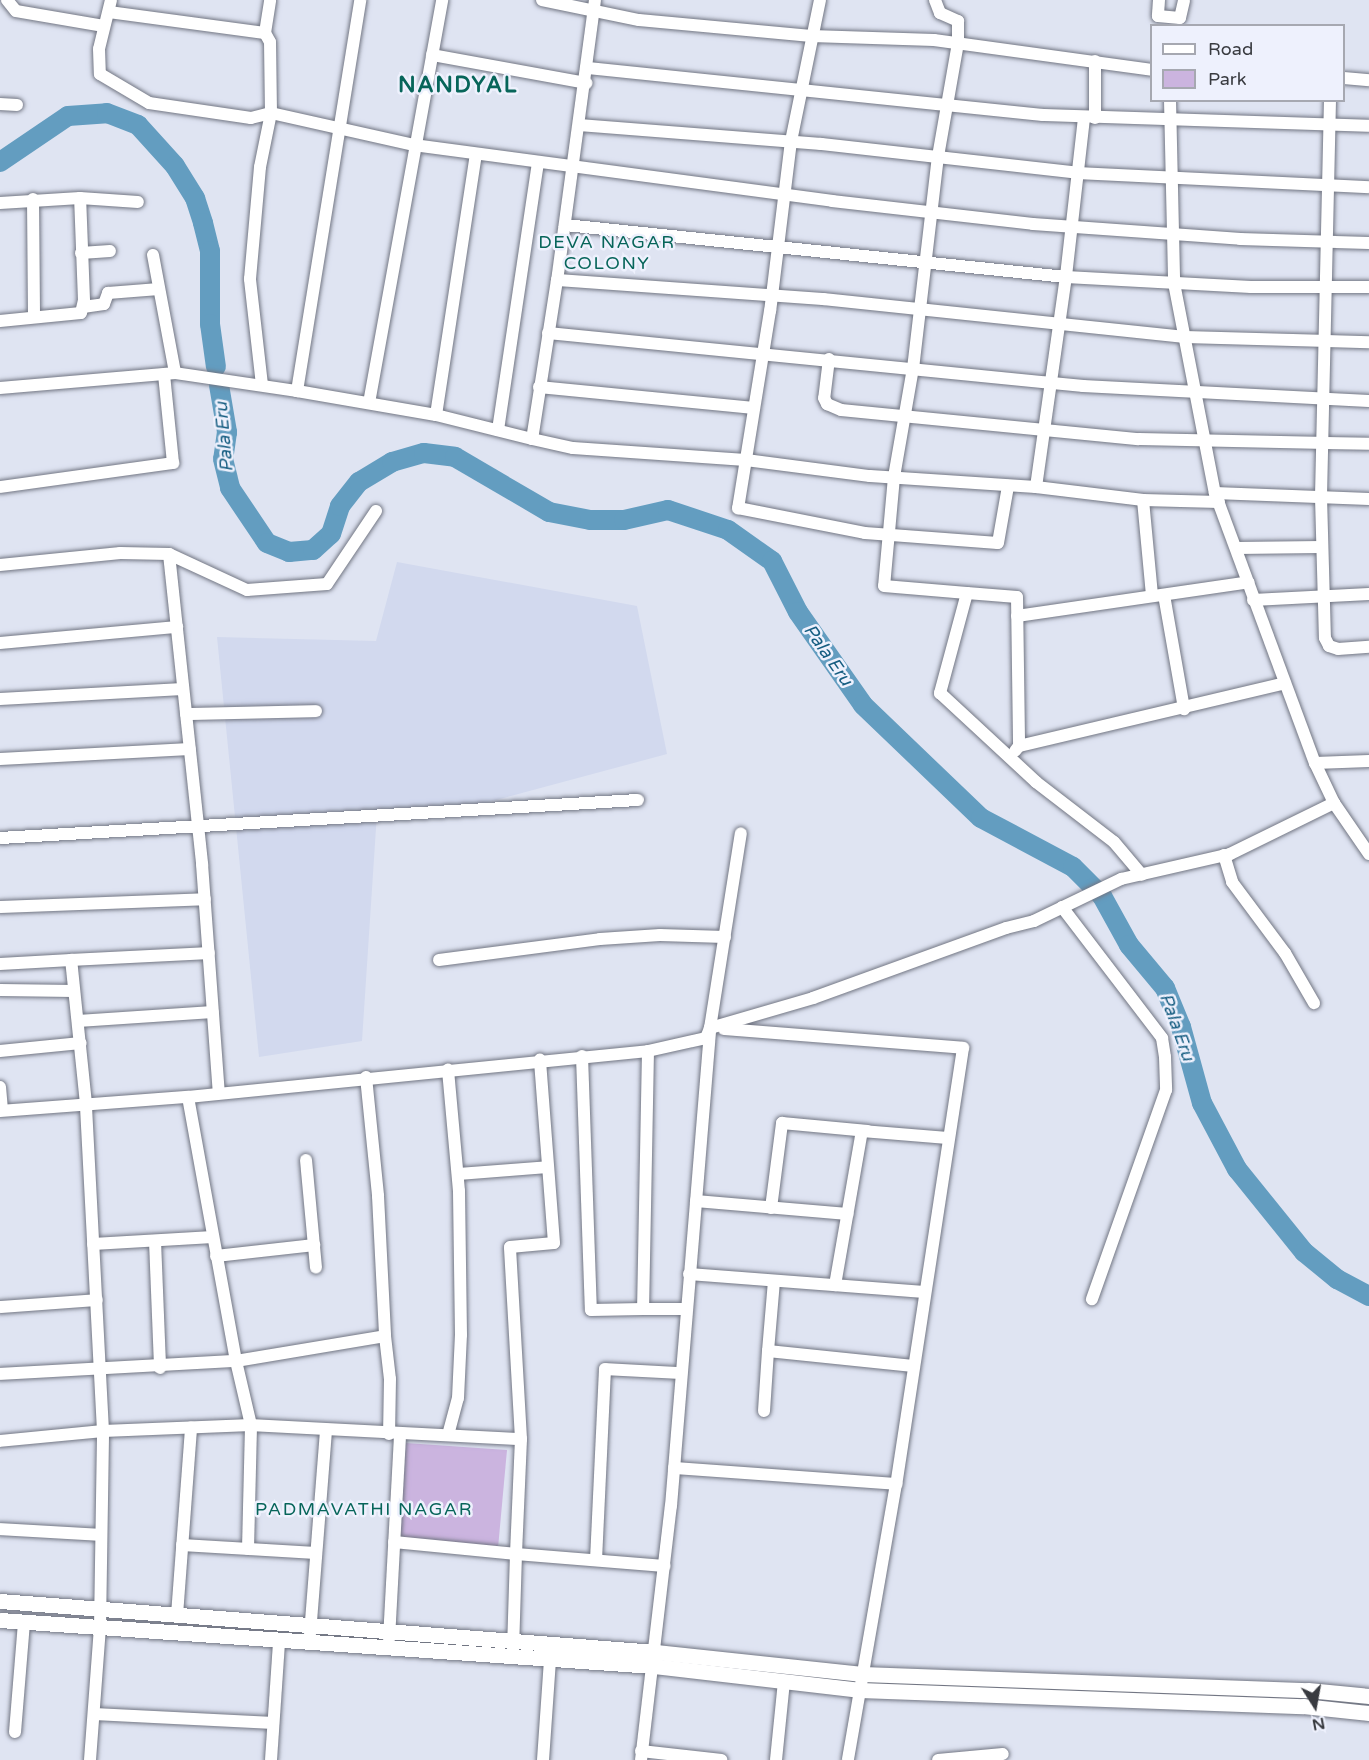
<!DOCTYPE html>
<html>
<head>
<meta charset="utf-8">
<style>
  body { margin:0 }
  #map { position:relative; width:1369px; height:1760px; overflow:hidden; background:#dfe4f2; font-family:"Varela Round",sans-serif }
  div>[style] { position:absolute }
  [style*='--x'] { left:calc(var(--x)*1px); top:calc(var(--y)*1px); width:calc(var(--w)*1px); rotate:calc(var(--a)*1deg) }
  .built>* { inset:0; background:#d2d9ee }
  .green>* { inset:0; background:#cbb4df }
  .river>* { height:20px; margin:-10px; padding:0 10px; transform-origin:10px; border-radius:10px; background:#639dc0 }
  .roads { filter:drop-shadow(0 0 2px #727683) drop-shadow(0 0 2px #727683) }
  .minor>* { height:12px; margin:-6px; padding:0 6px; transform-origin:6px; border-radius:6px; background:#fff }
  .tertiary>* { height:15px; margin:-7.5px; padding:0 7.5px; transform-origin:7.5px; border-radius:7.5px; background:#fff }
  span { translate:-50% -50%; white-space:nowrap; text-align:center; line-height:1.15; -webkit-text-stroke:5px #eef1fd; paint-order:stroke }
  .neighbourhood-label { font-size:18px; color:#07655a; letter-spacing:1.5px }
  .water-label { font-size:18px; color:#175e82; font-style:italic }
  .district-label { font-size:22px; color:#07655a; font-weight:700; letter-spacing:1.5px }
  .legend { position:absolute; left:1150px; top:24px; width:195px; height:78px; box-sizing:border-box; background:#eef1fd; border:2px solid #a6a8b1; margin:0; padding:8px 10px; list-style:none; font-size:18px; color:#393b40 }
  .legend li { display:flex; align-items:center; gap:12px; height:30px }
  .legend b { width:30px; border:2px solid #a6a8b1 }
  .north { position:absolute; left:1285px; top:1676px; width:60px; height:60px; -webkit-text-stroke:4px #eef1fd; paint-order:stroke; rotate:169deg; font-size:16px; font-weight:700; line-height:24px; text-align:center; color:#393b40 }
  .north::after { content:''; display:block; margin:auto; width:21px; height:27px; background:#393b40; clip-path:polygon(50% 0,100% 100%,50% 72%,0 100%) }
</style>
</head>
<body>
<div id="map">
  <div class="built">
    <div style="clip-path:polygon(397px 562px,637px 606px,667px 754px,485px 803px,377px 813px,362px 1041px,259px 1057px,217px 637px,376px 641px)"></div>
  </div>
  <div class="green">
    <div style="clip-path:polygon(406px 1443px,507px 1450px,498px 1548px,400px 1538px)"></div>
  </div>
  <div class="river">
    <div style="--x:0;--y:162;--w:82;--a:-34.1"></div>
    <div style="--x:68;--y:116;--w:39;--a:-4"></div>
    <div style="--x:107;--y:113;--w:33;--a:21"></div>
    <div style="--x:138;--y:125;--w:55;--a:47.9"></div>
    <div style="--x:175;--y:166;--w:38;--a:58"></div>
    <div style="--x:195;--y:198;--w:26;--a:72"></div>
    <div style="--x:203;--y:223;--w:29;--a:76"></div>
    <div style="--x:210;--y:251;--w:73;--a:90"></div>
    <div style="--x:210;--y:324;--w:43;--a:82.1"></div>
    <div style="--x:219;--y:385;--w:48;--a:80.3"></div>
    <div style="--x:227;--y:432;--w:27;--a:98"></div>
    <div style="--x:223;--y:459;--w:30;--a:76"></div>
    <div style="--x:230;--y:488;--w:66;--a:56.1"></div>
    <div style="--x:267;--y:543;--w:24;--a:22"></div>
    <div style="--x:289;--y:552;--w:24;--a:-5"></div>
    <div style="--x:313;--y:550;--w:24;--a:-42"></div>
    <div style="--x:331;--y:534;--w:29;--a:-72"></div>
    <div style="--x:340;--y:506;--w:31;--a:-52"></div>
    <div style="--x:359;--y:482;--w:39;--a:-31"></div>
    <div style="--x:392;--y:462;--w:33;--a:-16"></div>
    <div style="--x:424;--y:453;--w:31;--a:7"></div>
    <div style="--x:455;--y:457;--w:109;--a:30.3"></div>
    <div style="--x:549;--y:512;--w:42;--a:11"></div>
    <div style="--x:590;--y:520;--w:34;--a:0"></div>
    <div style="--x:624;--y:520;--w:45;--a:-12.8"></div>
    <div style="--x:668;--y:510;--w:63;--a:18.4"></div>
    <div style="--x:728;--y:530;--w:54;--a:35.2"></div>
    <div style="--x:772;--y:561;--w:57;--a:63"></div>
    <div style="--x:798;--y:612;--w:113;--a:55"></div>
    <div style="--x:863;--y:705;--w:163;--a:43.8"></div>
    <div style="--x:981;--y:818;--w:104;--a:28"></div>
    <div style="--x:1073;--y:867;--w:41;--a:45"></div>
    <div style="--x:1102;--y:896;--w:56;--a:61.1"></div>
    <div style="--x:1129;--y:945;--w:56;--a:50.1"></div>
    <div style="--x:1165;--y:988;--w:42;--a:67.7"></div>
    <div style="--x:1181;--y:1027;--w:79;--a:74.6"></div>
    <div style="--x:1202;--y:1103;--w:75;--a:62.1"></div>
    <div style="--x:1237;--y:1169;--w:107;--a:51.1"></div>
    <div style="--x:1304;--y:1252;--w:43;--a:39.3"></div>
    <div style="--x:1337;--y:1279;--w:36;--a:28"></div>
  </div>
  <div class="roads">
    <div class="minor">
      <div style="--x:7;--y:0;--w:14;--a:51"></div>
      <div style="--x:16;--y:11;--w:89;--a:9.7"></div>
      <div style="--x:111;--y:0;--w:50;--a:103.8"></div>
      <div style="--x:99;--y:49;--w:25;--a:88"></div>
      <div style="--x:100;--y:74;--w:57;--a:30.6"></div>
      <div style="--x:149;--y:103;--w:103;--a:8.4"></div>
      <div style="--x:251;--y:118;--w:21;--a:-14"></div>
      <div style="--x:271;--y:113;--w:147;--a:12.6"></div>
      <div style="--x:414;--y:145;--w:422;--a:7.6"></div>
      <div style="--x:832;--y:201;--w:202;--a:6.5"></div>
      <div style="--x:1033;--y:224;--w:208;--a:4.1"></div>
      <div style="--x:1240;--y:239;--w:129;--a:1.8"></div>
      <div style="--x:542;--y:0;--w:99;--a:11.7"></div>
      <div style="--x:639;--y:20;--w:173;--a:5.3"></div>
      <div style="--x:811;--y:36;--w:123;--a:1.9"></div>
      <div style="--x:934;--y:40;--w:220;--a:7.8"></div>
      <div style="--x:595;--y:0;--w:283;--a:97.7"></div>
      <div style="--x:557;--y:280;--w:267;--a:4.1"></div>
      <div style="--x:823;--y:299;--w:364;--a:6"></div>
      <div style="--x:1185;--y:337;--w:184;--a:1.6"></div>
      <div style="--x:820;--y:0;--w:144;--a:101.6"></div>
      <div style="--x:791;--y:141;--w:171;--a:97"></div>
      <div style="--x:770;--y:311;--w:200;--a:99.2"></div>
      <div style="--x:738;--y:508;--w:129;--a:11.1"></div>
      <div style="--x:865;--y:533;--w:133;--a:4.3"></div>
      <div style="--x:998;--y:543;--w:58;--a:-80"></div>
      <div style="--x:935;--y:0;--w:14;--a:69"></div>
      <div style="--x:940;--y:13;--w:20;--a:24"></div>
      <div style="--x:958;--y:21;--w:22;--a:90"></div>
      <div style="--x:958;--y:43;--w:115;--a:100"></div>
      <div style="--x:938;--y:156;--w:213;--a:96.7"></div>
      <div style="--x:913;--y:368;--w:111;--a:99.9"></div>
      <div style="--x:894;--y:477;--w:109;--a:95.2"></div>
      <div style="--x:884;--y:586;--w:83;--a:4.8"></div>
      <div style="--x:967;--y:593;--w:104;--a:105.1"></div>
      <div style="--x:940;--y:693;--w:131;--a:42.8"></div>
      <div style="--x:1036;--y:782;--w:98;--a:37.6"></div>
      <div style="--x:1114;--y:842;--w:43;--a:49.7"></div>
      <div style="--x:1159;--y:0;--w:16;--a:94"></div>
      <div style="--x:1158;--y:16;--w:22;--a:5"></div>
      <div style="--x:1180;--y:18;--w:18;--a:-77"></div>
      <div style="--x:109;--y:12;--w:157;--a:7.7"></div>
      <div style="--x:432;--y:55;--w:157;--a:10.3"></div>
      <div style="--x:588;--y:68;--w:457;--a:5.9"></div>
      <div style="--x:1043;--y:115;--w:326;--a:1.9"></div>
      <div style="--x:1344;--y:78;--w:25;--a:5"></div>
      <div style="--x:1170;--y:100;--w:183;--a:88.7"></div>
      <div style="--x:1174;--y:283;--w:214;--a:79"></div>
      <div style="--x:1215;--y:493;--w:288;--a:69.7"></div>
      <div style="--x:1330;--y:100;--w:397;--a:91.3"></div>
      <div style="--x:1321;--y:497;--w:141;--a:88.4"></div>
      <div style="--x:1325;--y:638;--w:9;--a:63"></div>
      <div style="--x:1329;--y:646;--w:9;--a:18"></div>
      <div style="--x:1338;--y:649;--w:31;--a:-4"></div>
      <div style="--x:0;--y:104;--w:17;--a:3"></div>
      <div style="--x:1084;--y:118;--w:160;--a:96.5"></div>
      <div style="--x:1066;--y:277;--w:185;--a:3.1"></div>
      <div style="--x:1251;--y:287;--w:118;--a:0"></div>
      <div style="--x:1095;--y:118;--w:57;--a:-90"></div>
      <div style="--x:579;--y:125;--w:243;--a:4.5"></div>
      <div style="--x:821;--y:144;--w:259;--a:6.4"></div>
      <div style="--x:1078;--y:173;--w:291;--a:2.8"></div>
      <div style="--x:33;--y:199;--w:118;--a:89.5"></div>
      <div style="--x:0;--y:203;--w:80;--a:-3.6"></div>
      <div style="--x:80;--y:198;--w:58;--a:3.9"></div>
      <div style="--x:81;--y:253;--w:29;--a:-4"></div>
      <div style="--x:153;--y:255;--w:120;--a:79.4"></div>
      <div style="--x:557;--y:280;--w:161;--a:98.9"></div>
      <div style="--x:532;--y:439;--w:42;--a:12.4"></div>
      <div style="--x:573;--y:448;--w:173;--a:4"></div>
      <div style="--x:746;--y:460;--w:125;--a:7.4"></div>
      <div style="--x:870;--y:476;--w:166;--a:3.8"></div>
      <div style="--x:1036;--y:487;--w:212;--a:-81.9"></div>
      <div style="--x:1066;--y:277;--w:504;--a:-174.07"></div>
      <div style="--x:83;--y:307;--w:21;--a:-8"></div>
      <div style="--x:104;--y:304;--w:12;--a:-70"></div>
      <div style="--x:108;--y:293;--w:51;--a:-4.5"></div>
      <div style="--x:0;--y:321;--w:81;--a:-5.6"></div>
      <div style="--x:81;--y:313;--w:13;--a:-77"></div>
      <div style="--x:84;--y:300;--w:102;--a:-92.2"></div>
      <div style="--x:548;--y:333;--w:538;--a:5.66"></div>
      <div style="--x:1083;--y:386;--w:286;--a:3"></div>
      <div style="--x:829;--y:359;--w:39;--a:97"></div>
      <div style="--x:824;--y:398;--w:7;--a:63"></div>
      <div style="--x:827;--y:404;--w:15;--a:23"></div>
      <div style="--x:841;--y:410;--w:299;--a:5.6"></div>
      <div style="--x:1139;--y:439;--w:230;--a:1.2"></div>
      <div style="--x:262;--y:385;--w:107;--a:-96.5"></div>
      <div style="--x:250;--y:279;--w:112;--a:-84.9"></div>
      <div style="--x:260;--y:167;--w:55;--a:-78.5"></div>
      <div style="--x:271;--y:113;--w:71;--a:-90.8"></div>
      <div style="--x:270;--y:42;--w:10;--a:-119"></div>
      <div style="--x:265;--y:33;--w:33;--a:-81"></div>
      <div style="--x:539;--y:387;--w:216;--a:5.6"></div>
      <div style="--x:0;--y:388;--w:176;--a:-4.9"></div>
      <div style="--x:175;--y:373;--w:123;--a:8.4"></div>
      <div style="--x:297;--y:391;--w:396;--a:-80.8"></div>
      <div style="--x:297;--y:391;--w:141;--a:9.8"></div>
      <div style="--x:436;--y:415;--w:99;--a:14"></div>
      <div style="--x:369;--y:403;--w:410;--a:-79.7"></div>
      <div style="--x:436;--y:415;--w:264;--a:-81.3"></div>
      <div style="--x:498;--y:430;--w:270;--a:-81.5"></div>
      <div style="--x:0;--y:487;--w:175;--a:-7.9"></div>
      <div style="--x:173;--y:463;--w:89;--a:-95.8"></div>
      <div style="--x:1036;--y:487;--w:108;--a:6.9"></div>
      <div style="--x:1143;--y:500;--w:76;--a:1.5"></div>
      <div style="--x:1215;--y:493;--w:154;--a:2.2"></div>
      <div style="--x:1143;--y:500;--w:96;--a:84.6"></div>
      <div style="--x:1236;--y:548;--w:85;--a:-0.7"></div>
      <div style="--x:169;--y:554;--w:86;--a:24.8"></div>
      <div style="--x:247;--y:590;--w:80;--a:-4.3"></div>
      <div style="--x:327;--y:584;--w:88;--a:-56.1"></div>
      <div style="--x:0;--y:565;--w:121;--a:-5.7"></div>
      <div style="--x:120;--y:553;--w:49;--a:1.2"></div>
      <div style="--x:169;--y:554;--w:312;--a:83.9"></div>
      <div style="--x:202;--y:864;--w:230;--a:85.8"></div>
      <div style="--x:967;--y:593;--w:50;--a:4.6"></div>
      <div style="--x:1017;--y:597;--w:149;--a:89.2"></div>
      <div style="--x:1019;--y:746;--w:6;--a:129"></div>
      <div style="--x:1164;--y:595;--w:116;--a:80"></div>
      <div style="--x:1253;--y:600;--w:116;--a:-3"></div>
      <div style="--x:1017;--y:616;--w:234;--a:-8.3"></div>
      <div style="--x:0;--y:643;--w:178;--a:-5.2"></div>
      <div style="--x:0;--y:699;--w:183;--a:-3.1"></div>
      <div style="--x:186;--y:714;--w:130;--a:-1.3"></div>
      <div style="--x:1019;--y:746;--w:273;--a:-13.3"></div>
      <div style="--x:0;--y:759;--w:190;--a:-3"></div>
      <div style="--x:1334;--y:803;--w:44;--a:-115.4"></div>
      <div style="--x:1315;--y:763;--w:54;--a:-2.1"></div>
      <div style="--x:0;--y:838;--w:639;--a:-3.41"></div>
      <div style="--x:1224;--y:855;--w:28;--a:73"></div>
      <div style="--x:1232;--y:882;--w:89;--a:53.3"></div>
      <div style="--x:1285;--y:953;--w:58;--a:59.9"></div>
      <div style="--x:0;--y:907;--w:205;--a:-2.2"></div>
      <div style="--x:1062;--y:907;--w:165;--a:52.6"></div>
      <div style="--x:1162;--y:1038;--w:19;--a:81"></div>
      <div style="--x:1165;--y:1057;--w:33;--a:88"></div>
      <div style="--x:1166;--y:1090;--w:222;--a:109.5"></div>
      <div style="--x:439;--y:960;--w:162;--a:-7.4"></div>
      <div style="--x:600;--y:939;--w:60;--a:-3.8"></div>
      <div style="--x:660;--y:935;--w:65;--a:1.8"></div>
      <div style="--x:0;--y:964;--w:71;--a:-3.2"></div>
      <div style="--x:0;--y:990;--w:74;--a:0.8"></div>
      <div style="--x:78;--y:1021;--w:135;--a:-3.8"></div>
      <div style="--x:724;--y:1029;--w:240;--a:4.5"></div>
      <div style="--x:963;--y:1048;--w:441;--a:98.7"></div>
      <div style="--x:896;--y:1484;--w:280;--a:99.9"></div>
      <div style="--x:0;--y:1051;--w:81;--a:-5.6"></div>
      <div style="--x:648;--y:1051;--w:258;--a:91.1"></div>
      <div style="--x:643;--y:1309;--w:42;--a:0"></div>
      <div style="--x:582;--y:1056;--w:254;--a:88"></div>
      <div style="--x:591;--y:1310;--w:52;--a:-1.1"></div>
      <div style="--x:366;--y:1077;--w:120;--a:84.2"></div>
      <div style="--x:378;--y:1196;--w:140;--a:87.1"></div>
      <div style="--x:0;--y:1087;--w:23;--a:85"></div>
      <div style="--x:188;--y:1097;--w:268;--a:79.7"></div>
      <div style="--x:236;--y:1361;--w:151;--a:-9.5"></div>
      <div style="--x:385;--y:1336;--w:43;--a:83.4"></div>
      <div style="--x:390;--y:1379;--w:55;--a:91"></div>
      <div style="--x:0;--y:1111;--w:189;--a:-4.3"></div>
      <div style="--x:188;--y:1097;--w:462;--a:-5.7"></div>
      <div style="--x:648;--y:1051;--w:59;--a:-12.6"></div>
      <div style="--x:706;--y:1038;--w:11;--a:-68"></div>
      <div style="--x:710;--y:1028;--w:107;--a:-16.2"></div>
      <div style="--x:813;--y:998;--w:205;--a:-19.9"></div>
      <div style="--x:1006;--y:928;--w:29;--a:-14"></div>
      <div style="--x:1034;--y:921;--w:97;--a:-25.8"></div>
      <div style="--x:1121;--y:879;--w:112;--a:-12.9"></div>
      <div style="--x:1230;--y:854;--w:116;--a:-26.1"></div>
      <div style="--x:1334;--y:803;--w:62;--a:55.5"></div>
      <div style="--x:306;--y:1160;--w:108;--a:84.7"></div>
      <div style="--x:458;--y:1174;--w:90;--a:-4.4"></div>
      <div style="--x:696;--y:1201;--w:152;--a:4.9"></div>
      <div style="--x:771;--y:1208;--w:86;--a:-82.6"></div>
      <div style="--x:782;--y:1123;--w:86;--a:5.3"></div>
      <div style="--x:155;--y:1241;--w:127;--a:87.7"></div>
      <div style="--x:93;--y:1244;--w:120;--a:-3.3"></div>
      <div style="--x:216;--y:1256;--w:99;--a:-6.4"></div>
      <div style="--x:689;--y:1274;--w:236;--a:4.4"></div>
      <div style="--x:774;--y:1281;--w:70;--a:94.9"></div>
      <div style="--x:768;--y:1351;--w:146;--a:5.9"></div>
      <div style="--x:835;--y:1285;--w:156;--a:-80.1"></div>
      <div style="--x:862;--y:1131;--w:86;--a:4.7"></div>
      <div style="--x:0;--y:1307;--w:97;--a:-4.1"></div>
      <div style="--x:0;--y:1374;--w:236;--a:-3.2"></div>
      <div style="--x:236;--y:1361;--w:66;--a:76.8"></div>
      <div style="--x:251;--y:1425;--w:148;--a:177.7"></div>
      <div style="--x:103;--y:1431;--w:103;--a:174.5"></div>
      <div style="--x:764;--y:1411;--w:60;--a:-86.2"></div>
      <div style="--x:448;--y:1435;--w:38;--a:-75"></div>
      <div style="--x:458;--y:1398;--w:63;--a:-87.3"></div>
      <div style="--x:461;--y:1335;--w:144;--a:-90.8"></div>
      <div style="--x:459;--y:1191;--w:122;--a:-95.2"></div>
      <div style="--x:521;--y:1439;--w:192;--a:-93.3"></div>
      <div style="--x:510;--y:1247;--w:44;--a:-5.2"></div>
      <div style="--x:554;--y:1243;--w:184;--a:-94.4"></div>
      <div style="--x:674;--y:1468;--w:223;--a:4.1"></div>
      <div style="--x:0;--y:1529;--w:101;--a:3.4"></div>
      <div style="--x:394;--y:1542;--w:123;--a:5.6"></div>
      <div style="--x:516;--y:1554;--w:96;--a:91.8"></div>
      <div style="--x:182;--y:1545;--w:134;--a:3.4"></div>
      <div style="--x:248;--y:1549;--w:124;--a:-88.6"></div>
      <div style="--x:251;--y:1425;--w:270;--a:3"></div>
      <div style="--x:521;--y:1439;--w:115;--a:92.5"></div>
      <div style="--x:516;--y:1554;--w:149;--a:4.6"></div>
      <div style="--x:596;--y:1560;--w:191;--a:-87.3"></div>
      <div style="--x:605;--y:1369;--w:75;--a:3.1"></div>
      <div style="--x:177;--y:1615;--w:188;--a:-85.7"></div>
      <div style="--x:310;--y:1634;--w:204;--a:-85.5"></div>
      <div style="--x:389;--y:1639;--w:205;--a:-86.9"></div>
      <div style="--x:95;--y:1714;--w:178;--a:2.9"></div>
      <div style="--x:15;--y:1732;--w:110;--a:-85.3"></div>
      <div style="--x:641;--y:1751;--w:81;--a:6.4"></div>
      <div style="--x:90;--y:1760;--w:133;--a:-85.7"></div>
      <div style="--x:100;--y:1627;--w:196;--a:-89.1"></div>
      <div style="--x:103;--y:1431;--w:327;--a:-93"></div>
      <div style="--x:86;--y:1104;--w:145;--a:-95.9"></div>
      <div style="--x:71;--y:960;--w:138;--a:-2.9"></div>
      <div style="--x:271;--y:1760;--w:118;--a:-86.1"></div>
      <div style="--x:543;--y:1760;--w:101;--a:-86"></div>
      <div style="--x:641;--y:1760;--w:256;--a:-83.3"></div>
      <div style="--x:671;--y:1506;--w:480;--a:-85.3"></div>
      <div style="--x:710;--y:1028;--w:197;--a:-81"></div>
      <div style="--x:776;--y:1760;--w:79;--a:-84.2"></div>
      <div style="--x:938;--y:1760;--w:65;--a:-5.3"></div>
    </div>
    <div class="tertiary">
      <div style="--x:0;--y:1601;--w:658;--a:4.45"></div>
      <div style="--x:656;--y:1652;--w:207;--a:6.1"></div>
      <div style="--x:862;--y:1674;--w:446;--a:2.1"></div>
      <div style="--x:1308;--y:1690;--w:61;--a:5.6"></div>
      <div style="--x:0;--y:1620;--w:655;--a:4.03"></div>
      <div style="--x:653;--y:1666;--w:208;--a:6.6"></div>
      <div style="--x:860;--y:1690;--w:443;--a:2.1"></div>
      <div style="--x:1303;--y:1706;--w:66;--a:6.1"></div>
    </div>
  </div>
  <div class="neighbourhood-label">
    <span style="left:607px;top:253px">DEVA NAGAR<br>COLONY</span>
    <span style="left:364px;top:1509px">PADMAVATHI NAGAR</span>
  </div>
  <div class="water-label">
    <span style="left:224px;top:437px;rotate:-95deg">Pala Eru</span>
    <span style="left:828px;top:655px;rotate:55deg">Pala Eru</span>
    <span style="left:1177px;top:1027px;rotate:70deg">Pala Eru</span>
  </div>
  <div class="district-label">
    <span style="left:458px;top:86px">NANDYAL</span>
  </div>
  <ul class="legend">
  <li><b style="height:8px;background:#fff"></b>Road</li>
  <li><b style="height:16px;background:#cbb4df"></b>Park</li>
  </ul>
  <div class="north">N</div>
</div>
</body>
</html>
